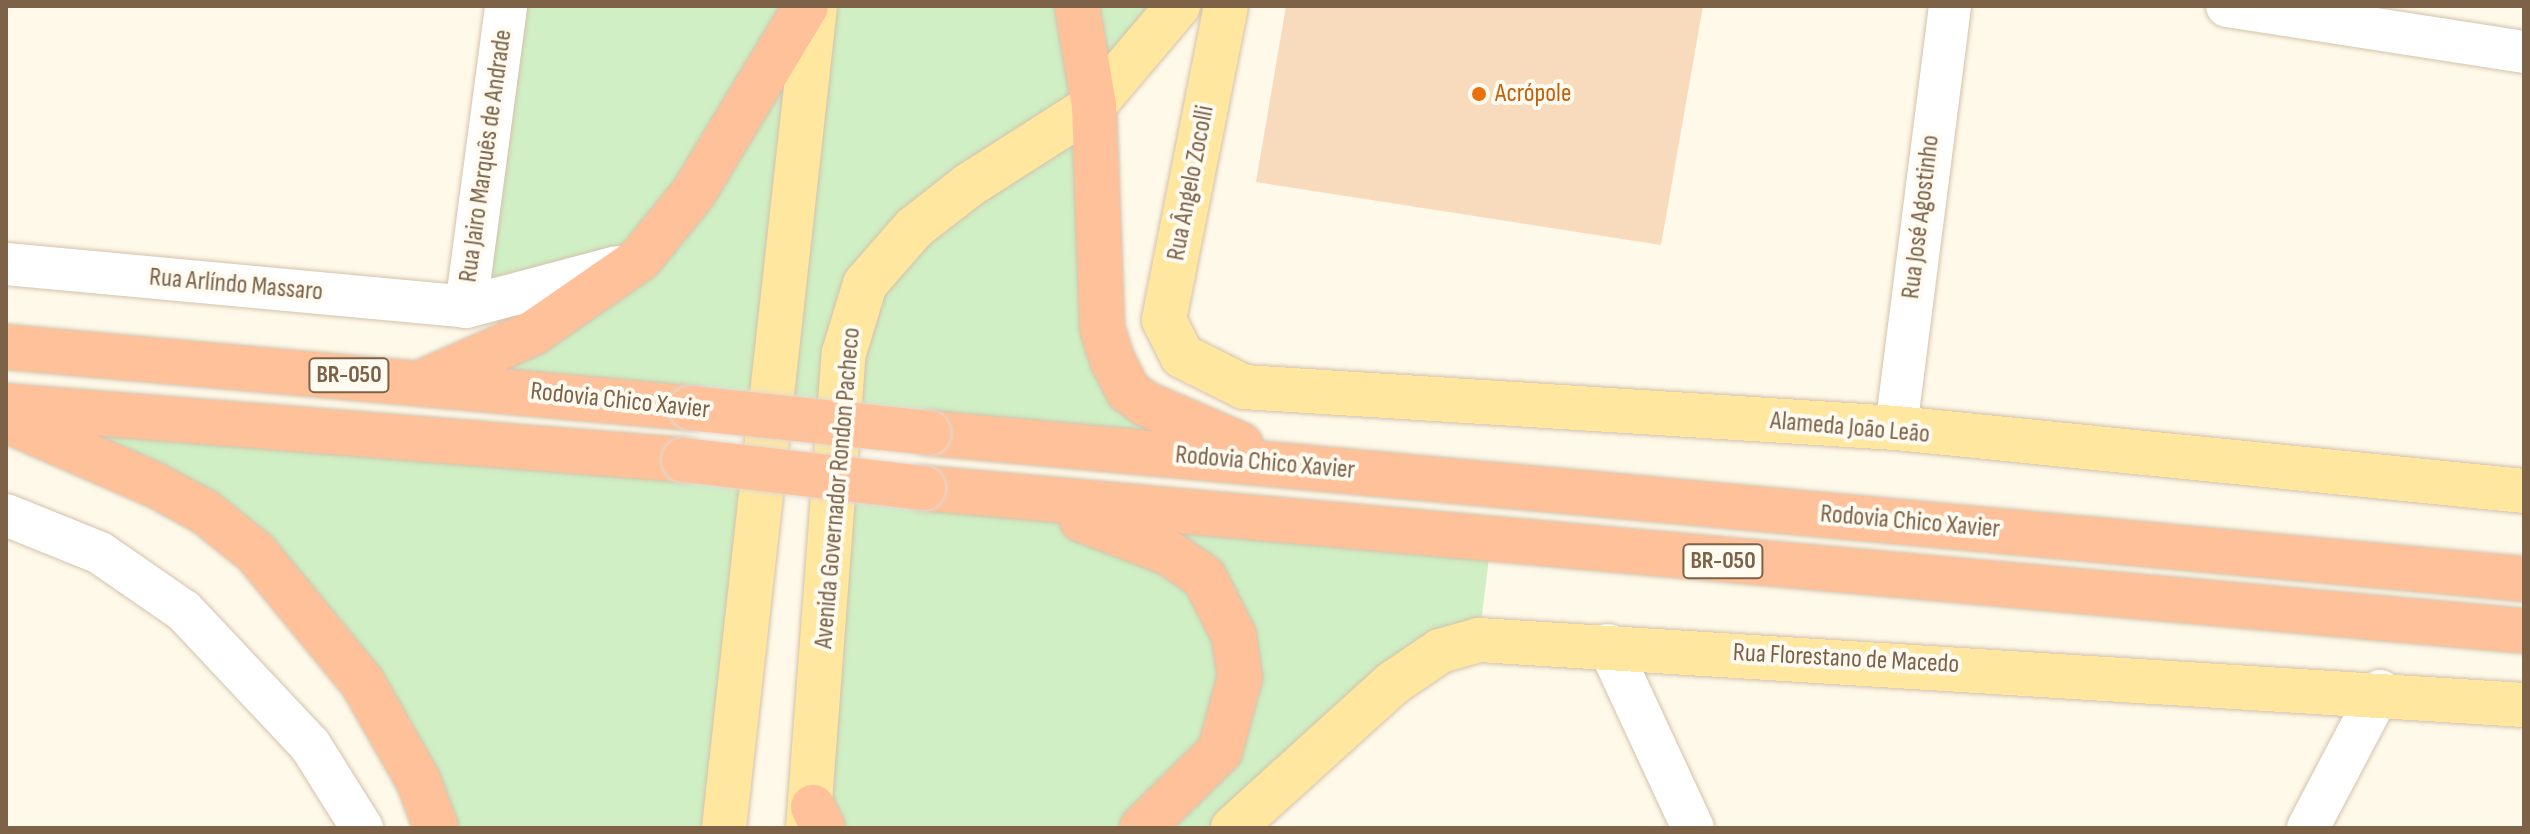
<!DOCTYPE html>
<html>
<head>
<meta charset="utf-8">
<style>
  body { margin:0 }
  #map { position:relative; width:2530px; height:834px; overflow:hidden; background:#fff9e9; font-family:"Sofia Sans Condensed",sans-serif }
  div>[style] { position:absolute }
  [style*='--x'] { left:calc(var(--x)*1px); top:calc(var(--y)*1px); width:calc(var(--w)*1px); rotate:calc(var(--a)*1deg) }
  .green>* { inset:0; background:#d0efc4 }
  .building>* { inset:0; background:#f8dbbd }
  .roads { filter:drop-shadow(0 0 2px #d3c2ac) drop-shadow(0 0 2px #d3c2ac) }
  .minor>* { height:42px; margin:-21px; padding:0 21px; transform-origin:21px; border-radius:21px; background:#fff }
  .major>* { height:44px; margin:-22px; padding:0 22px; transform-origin:22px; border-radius:22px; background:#ffe79f }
  .highway>* { height:44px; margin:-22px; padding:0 22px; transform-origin:22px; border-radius:22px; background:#ffc199 }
  .bridges { filter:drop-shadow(0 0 2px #e0d9d3) drop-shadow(0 0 2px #e0d9d3) }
  .highway-bridge>* { height:44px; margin:-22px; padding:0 22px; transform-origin:22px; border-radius:22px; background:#ffc199 }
  .dots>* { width:22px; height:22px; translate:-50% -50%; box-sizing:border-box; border:4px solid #fffbf1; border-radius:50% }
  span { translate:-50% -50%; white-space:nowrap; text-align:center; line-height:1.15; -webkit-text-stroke:8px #fffbf1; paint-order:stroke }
  .shield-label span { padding:2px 6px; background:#fffbf1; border:2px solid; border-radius:6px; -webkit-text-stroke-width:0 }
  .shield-label { font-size:24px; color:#7d6248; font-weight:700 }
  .food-label { font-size:26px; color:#c56008 }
  .left { translate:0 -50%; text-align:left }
  .street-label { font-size:26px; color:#7d6248 }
  .frame { position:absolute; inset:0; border:8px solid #7d6248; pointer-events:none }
</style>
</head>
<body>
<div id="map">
  <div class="green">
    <div style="clip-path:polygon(506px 6px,1178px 6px,1094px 105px,1128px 391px,1308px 466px,423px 382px,596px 295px,466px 307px)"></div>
    <div style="clip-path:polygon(6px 420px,768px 469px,725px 828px,436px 828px,256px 553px)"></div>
    <div style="clip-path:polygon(836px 477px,1491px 541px,1479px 640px,1233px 828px,808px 828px)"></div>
  </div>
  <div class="building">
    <div style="clip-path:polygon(1286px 6px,1703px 6px,1661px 245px,1256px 182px)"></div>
  </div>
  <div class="roads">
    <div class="minor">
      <div style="--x:2227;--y:6;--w:301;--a:8.8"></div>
      <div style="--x:6;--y:264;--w:462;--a:5.3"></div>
      <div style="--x:466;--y:307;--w:156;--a:-14.8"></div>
      <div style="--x:466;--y:307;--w:304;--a:-82.4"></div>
      <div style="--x:1896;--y:428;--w:425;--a:-82.7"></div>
      <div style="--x:6;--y:515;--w:101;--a:22"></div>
      <div style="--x:100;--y:553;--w:102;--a:34.6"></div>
      <div style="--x:184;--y:611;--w:184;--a:46.8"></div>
      <div style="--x:310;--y:745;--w:98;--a:57.9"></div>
      <div style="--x:1608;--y:645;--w:202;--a:65.1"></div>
      <div style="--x:2308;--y:828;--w:155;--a:-62.3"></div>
    </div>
    <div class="major">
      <div style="--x:1226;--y:6;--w:320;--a:101.2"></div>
      <div style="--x:1164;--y:320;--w:40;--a:63.4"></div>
      <div style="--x:1182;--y:356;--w:69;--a:26.6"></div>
      <div style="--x:1244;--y:387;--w:653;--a:3.6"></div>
      <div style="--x:1896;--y:428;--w:631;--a:5.73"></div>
      <div style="--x:724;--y:828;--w:827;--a:-83.68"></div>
      <div style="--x:808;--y:828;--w:476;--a:-85.7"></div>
      <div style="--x:844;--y:353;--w:72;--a:-73.1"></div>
      <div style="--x:865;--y:284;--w:74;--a:-48.8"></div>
      <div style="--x:914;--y:228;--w:70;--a:-38"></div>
      <div style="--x:969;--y:185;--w:148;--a:-32.6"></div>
      <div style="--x:1094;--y:105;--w:130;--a:-49.7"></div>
      <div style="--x:1233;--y:828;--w:216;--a:-42.2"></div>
      <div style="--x:1393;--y:683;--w:57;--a:-34.2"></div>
      <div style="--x:1440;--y:651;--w:41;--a:-15.8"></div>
      <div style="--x:1479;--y:640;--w:1047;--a:3.56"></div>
    </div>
    <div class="highway">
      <div style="--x:1077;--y:6;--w:100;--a:80.3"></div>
      <div style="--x:1094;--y:105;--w:223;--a:87.9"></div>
      <div style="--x:1102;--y:328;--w:35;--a:72"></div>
      <div style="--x:1113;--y:361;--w:34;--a:63"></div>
      <div style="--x:1128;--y:391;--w:22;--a:36"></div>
      <div style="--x:1146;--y:404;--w:103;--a:23.3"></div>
      <div style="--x:6;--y:347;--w:688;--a:5.09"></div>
      <div style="--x:427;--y:380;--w:116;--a:-23.9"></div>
      <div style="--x:533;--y:333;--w:130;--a:-34.7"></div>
      <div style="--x:640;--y:259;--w:86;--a:-51.1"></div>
      <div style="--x:694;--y:192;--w:217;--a:-58.9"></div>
      <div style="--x:6;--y:406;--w:680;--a:4.55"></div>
      <div style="--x:6;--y:420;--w:163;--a:23.6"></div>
      <div style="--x:155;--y:485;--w:57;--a:28.4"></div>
      <div style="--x:205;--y:512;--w:65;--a:38.8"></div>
      <div style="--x:256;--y:553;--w:167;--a:50.6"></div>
      <div style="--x:362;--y:682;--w:113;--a:60.3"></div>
      <div style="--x:418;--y:780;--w:51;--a:69.4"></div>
      <div style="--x:929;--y:433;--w:1602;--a:5.23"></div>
      <div style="--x:923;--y:488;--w:1607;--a:5.1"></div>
      <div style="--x:1082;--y:520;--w:93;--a:20.8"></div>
      <div style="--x:1169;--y:553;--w:42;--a:34.4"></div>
      <div style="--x:1204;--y:577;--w:66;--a:63"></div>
      <div style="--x:1234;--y:636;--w:41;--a:81.7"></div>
      <div style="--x:1240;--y:677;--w:77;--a:105.1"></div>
      <div style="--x:1220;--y:751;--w:110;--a:135.4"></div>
      <div style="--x:813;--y:807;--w:23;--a:65"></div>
    </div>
  </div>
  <div class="bridges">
    <div class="highway-bridge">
      <div style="--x:691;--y:408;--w:239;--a:6"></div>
      <div style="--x:684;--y:460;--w:241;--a:6.7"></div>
    </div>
  </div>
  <div class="dots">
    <div style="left:1479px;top:94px;background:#e8710a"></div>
  </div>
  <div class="shield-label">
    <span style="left:349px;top:375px">BR-050</span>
    <span style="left:1723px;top:561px">BR-050</span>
  </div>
  <div class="food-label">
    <span class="left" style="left:1495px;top:94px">Acrópole</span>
  </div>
  <div class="street-label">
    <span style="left:486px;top:156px;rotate:-82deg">Rua Jairo Marquês de Andrade</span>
    <span style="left:1191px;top:183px;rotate:-79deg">Rua Ângelo Zocolli</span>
    <span style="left:1921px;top:217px;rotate:-83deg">Rua José Agostinho</span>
    <span style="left:236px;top:285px;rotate:5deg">Rua Arlíndo Massaro</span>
    <span style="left:620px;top:401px;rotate:6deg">Rodovia Chico Xavier</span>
    <span style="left:1850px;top:428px;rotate:5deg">Alameda João Leão</span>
    <span style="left:1265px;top:463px;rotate:5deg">Rodovia Chico Xavier</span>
    <span style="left:838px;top:488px;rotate:-85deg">Avenida Governador Rondon Pacheco</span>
    <span style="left:1910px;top:522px;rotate:5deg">Rodovia Chico Xavier</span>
    <span style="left:1846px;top:659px;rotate:3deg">Rua Florestano de Macedo</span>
  </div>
  <div class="frame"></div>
</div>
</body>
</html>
